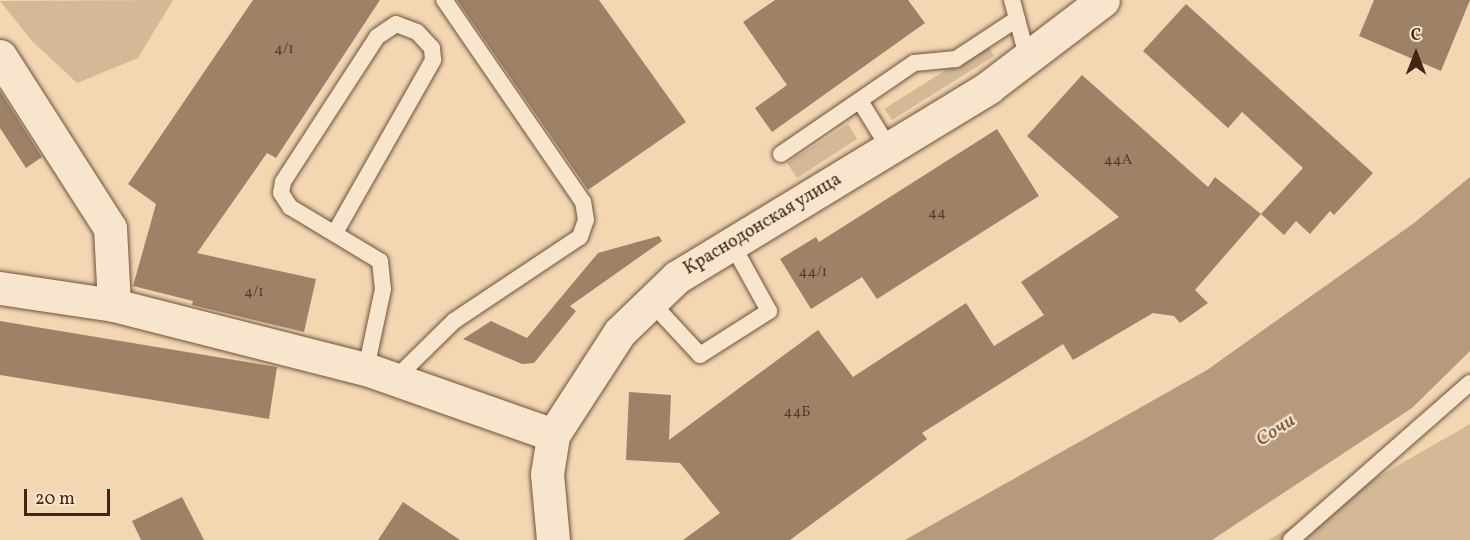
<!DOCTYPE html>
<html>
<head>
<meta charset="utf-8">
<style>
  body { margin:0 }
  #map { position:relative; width:1470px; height:540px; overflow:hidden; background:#f2d7b2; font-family:Vollkorn,serif }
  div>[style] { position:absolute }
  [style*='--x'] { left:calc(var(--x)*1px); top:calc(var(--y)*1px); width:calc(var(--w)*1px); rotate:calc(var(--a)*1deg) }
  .green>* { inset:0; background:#d4b997 }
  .water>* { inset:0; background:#b79a7d }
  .building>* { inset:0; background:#9e8267 }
  .roads { filter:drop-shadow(0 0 2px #70523c) drop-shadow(0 0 2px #70523c) }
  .service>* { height:16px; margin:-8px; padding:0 8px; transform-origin:8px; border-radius:8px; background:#f7e5cd }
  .minor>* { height:33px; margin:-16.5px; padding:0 16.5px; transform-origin:16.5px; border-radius:16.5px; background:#f7e5cd }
  .tertiary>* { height:33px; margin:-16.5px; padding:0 16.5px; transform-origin:16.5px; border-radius:16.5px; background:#f7e5cd }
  span { translate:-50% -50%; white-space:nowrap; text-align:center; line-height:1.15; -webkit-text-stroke:4.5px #f7e5cd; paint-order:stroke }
  .number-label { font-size:15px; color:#5a3c2a }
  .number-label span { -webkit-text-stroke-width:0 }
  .street-label { font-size:18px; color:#442515 }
  .water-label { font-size:20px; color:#664834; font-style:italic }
  .north { position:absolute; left:1386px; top:24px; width:60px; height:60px; -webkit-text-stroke:4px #f7e5cd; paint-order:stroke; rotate:0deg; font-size:16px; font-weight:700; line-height:24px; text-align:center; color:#442515 }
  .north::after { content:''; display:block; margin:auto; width:21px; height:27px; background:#442515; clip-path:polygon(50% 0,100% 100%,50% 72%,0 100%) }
  .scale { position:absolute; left:24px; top:489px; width:86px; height:27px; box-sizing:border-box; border:3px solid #442515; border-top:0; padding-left:8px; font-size:18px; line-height:21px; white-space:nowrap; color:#442515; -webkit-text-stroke:4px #f7e5cd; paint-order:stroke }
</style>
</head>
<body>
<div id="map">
  <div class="green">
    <div style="clip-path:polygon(173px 0,138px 58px,77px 83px,32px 41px,0 1px)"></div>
    <div style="clip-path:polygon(987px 44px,994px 56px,892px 120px,884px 109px)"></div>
    <div style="clip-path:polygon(848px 124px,857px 139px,797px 178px,787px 163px)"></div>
    <div style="clip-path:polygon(1470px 424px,1470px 540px,1268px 540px)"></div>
  </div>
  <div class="water">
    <div style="clip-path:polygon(1470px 177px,1470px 351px,1412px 408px,1212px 540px,905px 540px,1207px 370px,1414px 223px)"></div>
  </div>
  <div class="building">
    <div style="clip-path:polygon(253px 0,380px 0,276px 158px,267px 153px,197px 253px,316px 279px,304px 332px,192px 305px,193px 301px,133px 286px,156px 204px,128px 184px)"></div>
    <div style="clip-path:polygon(457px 0,599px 0,686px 122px,588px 190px)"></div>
    <div style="clip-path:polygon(775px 0,908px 0,925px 23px,772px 132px,755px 108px,787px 85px,743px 22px)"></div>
    <div style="clip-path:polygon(1374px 0,1470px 0,1441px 71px,1359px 36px)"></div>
    <div style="clip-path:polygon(1186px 4px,1373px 173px,1334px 215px,1330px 211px,1310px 234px,1296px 221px,1284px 235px,1261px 214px,1303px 168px,1242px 112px,1228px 128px,1143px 51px)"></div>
    <div style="clip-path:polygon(1082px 75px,1208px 187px,1215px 177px,1261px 214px,1195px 290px,1208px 303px,1180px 323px,1174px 316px,1153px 313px,1073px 360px,1063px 344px,922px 433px,927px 439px,790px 540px,683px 540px,720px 513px,680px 463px,626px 460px,629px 392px,671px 395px,669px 440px,818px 330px,853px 377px,966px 303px,994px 346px,1044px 315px,1021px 282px,1119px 217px,1027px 136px)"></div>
    <div style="clip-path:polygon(0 91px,42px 157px,26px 168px,0 128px)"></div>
    <div style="clip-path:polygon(997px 129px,1039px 196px,877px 299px,862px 277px,811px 309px,780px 259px,816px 237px,819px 242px)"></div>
    <div style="clip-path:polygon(659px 236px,662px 241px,570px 306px,576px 311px,534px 363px,522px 364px,463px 339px,491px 321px,527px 338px,598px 253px)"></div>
    <div style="clip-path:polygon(0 321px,277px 367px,269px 419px,0 375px)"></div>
    <div style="clip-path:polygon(182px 497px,204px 540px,141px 540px,132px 521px)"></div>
    <div style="clip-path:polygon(403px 502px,460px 540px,378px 540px)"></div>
  </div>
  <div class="roads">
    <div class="service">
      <div style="--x:1012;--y:0;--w:62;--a:75.1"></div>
      <div style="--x:860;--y:101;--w:55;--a:58.3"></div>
      <div style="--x:781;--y:154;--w:161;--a:-34.4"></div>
      <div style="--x:914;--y:63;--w:42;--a:-5.4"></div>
      <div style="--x:956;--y:59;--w:73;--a:-33.3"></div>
      <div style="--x:336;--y:231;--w:197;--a:-60.4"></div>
      <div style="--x:433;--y:60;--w:12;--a:-95"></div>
      <div style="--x:432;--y:48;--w:22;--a:-133"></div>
      <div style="--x:417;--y:32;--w:22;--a:-159"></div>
      <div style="--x:396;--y:24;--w:23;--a:146"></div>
      <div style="--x:377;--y:37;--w:173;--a:123"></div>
      <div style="--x:283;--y:182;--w:11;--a:100"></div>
      <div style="--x:281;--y:193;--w:17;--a:57"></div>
      <div style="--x:290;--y:207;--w:105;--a:31"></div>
      <div style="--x:380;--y:261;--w:28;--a:84"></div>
      <div style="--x:383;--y:289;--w:82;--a:102"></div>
      <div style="--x:651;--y:302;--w:72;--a:47.2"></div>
      <div style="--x:700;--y:355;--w:82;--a:-32.5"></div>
      <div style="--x:769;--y:311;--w:77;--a:-118.9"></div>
      <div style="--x:395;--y:379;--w:83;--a:-44.5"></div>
      <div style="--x:454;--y:321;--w:151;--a:-33.7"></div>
      <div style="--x:580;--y:237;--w:18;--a:-71"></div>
      <div style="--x:586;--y:220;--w:18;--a:-99"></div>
      <div style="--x:583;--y:202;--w:245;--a:-124.5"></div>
      <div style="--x:1291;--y:540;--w:238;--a:-41.3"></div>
    </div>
    <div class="minor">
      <div style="--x:0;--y:56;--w:204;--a:57.4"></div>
      <div style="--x:110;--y:228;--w:77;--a:87"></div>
    </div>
    <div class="tertiary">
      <div style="--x:0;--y:288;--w:115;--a:8.5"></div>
      <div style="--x:114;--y:305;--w:260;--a:14.3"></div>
      <div style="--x:366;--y:369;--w:198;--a:19.4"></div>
      <div style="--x:553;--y:540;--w:66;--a:-95.2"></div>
      <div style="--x:547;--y:474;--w:39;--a:-81"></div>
      <div style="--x:553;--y:435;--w:123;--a:-57"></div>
      <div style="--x:620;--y:332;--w:79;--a:-44"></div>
      <div style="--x:677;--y:277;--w:365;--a:-31.3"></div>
      <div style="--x:989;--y:87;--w:143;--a:-37.3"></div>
    </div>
  </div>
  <div class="number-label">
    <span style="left:284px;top:50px">4/1</span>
    <span style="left:1118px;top:161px">44А</span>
    <span style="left:937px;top:214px">44</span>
    <span style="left:813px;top:273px">44/1</span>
    <span style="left:254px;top:293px">4/1</span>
    <span style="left:797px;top:413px">44Б</span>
  </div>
  <div class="street-label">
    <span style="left:763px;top:225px;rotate:-31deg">Краснодонская улица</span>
  </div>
  <div class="water-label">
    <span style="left:1276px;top:431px;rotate:-33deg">Сочи</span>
  </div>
  <div class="north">С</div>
  <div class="scale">20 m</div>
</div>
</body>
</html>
